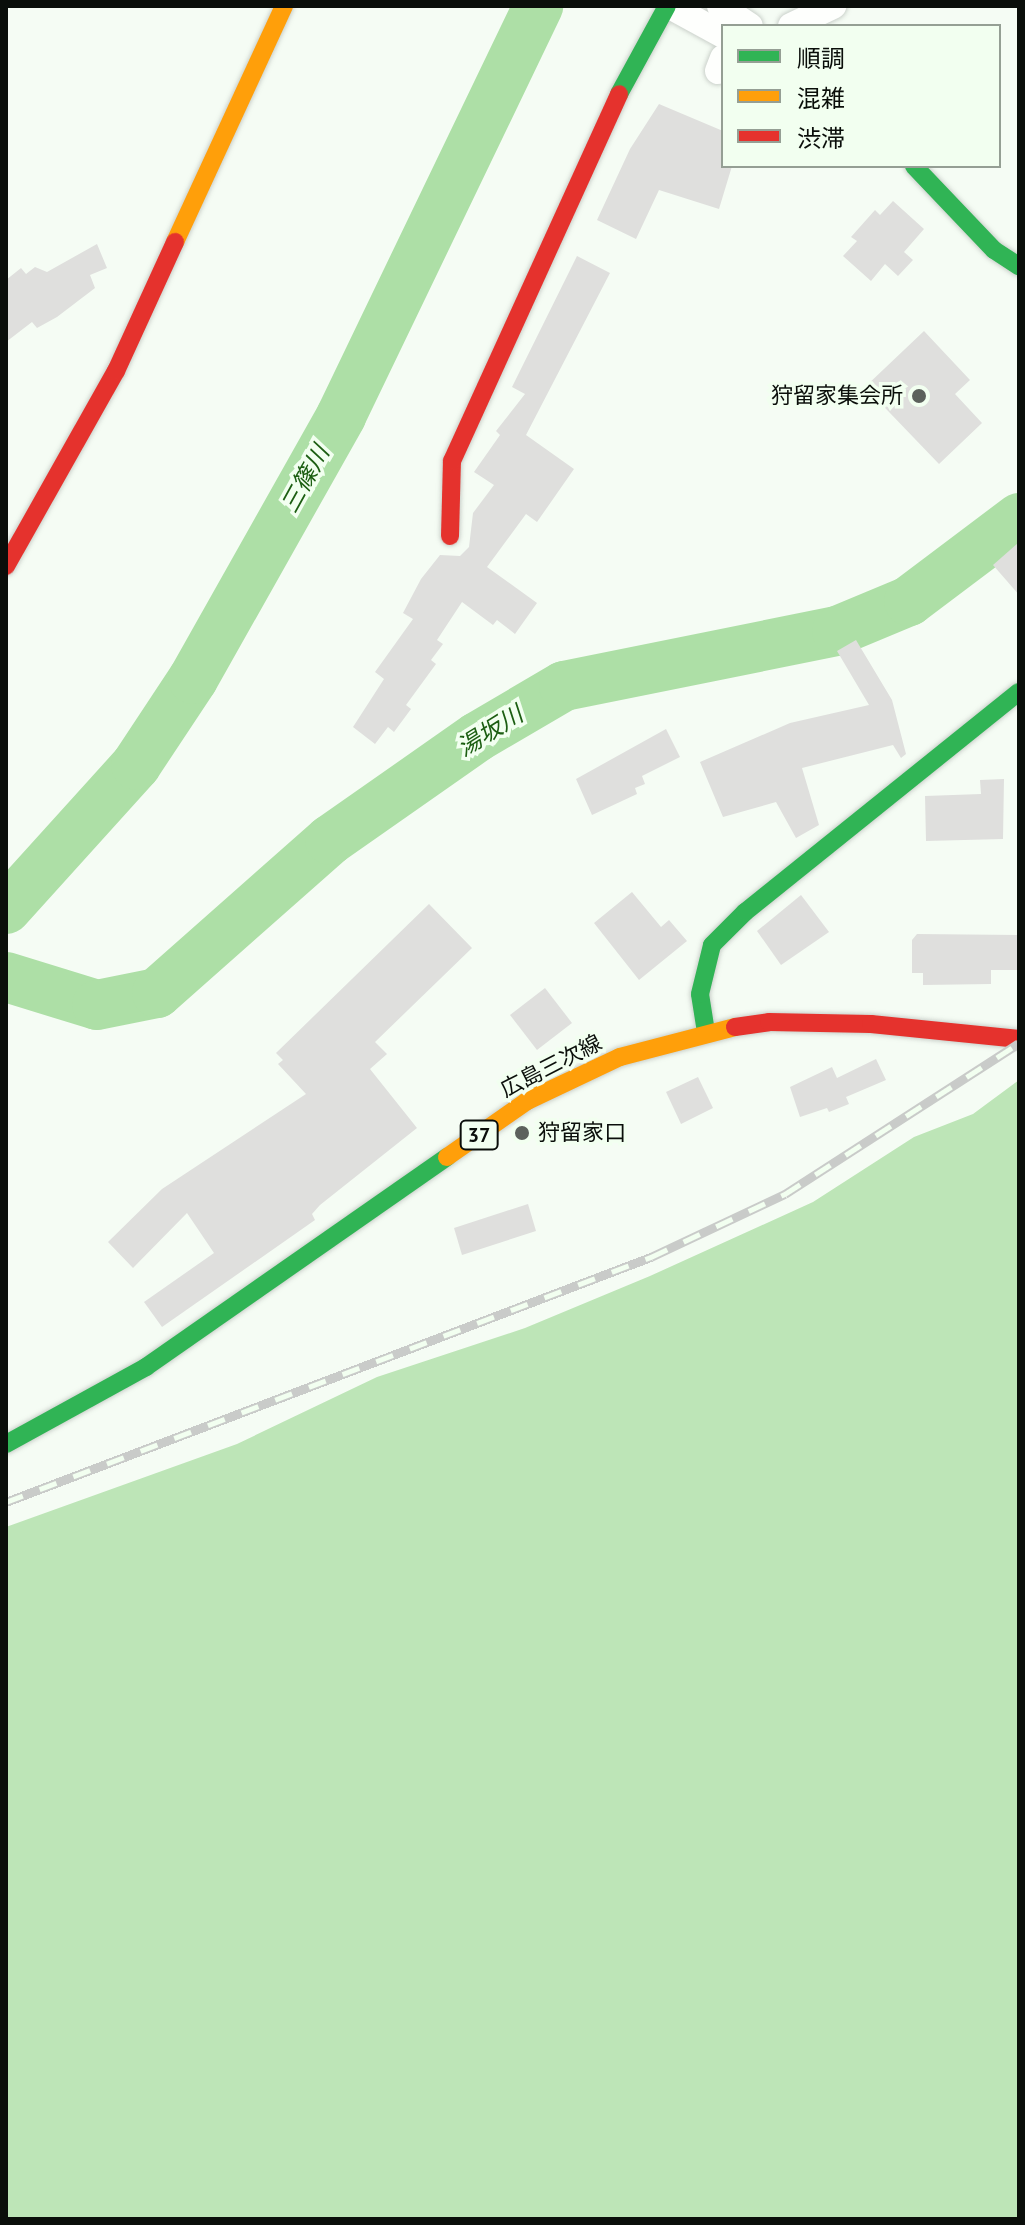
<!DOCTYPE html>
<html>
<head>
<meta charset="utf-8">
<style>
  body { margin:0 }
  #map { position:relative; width:1025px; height:2225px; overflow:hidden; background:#f5fcf4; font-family:"PT Sans","Noto Sans JP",sans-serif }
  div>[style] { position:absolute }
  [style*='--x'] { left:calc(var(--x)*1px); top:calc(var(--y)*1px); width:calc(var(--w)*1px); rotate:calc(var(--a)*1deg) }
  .forest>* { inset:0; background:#bde5b7 }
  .river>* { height:50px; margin:-25px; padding:0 25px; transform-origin:25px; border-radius:25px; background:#addfa6 }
  .building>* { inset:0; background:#dfdfdd }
  .roads { filter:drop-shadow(0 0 2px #cbd1cb) drop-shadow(0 0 2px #cbd1cb) }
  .street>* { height:26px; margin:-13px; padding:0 13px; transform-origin:13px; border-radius:13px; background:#fefffd }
  .fast>* { height:18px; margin:-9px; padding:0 9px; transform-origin:9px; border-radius:9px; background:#30b455 }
  .slow>* { height:18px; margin:-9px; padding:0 9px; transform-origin:9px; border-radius:9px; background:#ff9f0a }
  .jam>* { height:18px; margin:-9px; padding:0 9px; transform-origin:9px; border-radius:9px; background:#e5322d }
  .rail>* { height:9px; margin-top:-4.5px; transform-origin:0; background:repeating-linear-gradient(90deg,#f2fff0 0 18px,#c9cbc9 0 36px); box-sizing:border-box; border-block:2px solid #c9cbc9 }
  .dots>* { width:22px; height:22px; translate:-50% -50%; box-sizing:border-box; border:4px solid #f2fff0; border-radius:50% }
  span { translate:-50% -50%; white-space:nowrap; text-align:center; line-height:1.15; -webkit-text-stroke:7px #f2fff0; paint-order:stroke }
  .shield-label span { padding:2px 6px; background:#f2fff0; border:2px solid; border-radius:6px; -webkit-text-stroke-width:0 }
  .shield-label { font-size:20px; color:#0a0e0a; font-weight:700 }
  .poi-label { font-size:22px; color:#0a0e0a }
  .right { translate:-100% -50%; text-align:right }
  .left { translate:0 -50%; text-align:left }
  .street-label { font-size:22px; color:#0a0e0a }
  .water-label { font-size:24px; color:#1c5e12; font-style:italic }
  .frame { position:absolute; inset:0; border:8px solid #0a0e0a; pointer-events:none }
  .legend { position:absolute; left:721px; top:24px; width:280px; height:144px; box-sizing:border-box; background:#f2fff0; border:2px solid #959f94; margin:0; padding:10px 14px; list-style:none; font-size:24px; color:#0a0e0a }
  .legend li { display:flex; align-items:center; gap:16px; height:40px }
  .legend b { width:40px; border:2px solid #959f94 }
</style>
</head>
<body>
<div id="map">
  <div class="forest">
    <div style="clip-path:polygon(1019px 1080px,1019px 2219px,6px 2219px,6px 1527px,237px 1444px,377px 1377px,525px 1328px,650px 1276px,813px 1202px,914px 1137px,973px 1114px)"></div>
  </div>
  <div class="river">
    <div style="--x:6;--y:909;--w:194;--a:-47.9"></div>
    <div style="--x:136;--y:765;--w:103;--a:-56.5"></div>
    <div style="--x:193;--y:679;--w:302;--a:-60.6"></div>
    <div style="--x:341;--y:416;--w:455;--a:-64.3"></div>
    <div style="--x:6;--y:977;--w:95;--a:17.1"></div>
    <div style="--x:97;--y:1005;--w:61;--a:-11.3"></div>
    <div style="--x:157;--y:993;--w:231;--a:-41.5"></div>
    <div style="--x:330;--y:840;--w:179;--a:-35"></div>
    <div style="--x:477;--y:737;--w:101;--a:-30.4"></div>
    <div style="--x:564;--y:686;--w:278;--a:-11.4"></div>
    <div style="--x:837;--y:631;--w:78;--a:-22.6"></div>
    <div style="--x:909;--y:601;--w:138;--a:-37"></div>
  </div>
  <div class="building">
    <div style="clip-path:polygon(659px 104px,723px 131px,723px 166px,732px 166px,719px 209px,659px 190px,636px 239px,597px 220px,630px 149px)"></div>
    <div style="clip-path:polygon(893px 201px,924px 229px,904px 252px,913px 260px,898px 276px,885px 264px,871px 281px,843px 256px,857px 241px,851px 237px,875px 210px,880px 215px)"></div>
    <div style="clip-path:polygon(97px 244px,107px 268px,90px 275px,95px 288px,57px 317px,37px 328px,32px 322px,6px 342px,6px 280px,21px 268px,26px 274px,35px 267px,47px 272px)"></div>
    <div style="clip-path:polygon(577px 256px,610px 273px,526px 435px,574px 469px,537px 522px,526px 514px,487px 567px,537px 603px,515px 634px,497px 620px,493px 625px,462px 602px,437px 640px,443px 644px,431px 660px,436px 664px,406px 705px,411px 709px,394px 732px,388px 727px,375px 744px,353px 727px,384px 679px,375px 672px,413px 619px,403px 613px,421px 579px,440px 555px,460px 556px,469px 547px,473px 513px,494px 485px,474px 472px,500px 435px,496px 431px,525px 394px,512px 387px)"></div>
    <div style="clip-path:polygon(924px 331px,970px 380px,955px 394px,982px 423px,939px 464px,865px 387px)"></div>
    <div style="clip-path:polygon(1019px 542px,1019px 595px,993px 565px)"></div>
    <div style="clip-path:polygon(856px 640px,892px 700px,906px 754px,901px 758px,893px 745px,802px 768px,819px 825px,796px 838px,776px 802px,723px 817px,700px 762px,790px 723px,869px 705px,837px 651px)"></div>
    <div style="clip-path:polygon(666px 729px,680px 757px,642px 776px,645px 784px,635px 788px,637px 794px,592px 815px,576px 779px)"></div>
    <div style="clip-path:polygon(1004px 779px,1003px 839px,926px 841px,925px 796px,981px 794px,980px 780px)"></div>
    <div style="clip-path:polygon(632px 892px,661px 927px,669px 920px,687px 941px,639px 980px,594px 923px)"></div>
    <div style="clip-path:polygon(801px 895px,829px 932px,781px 965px,757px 931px)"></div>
    <div style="clip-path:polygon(429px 904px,472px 948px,375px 1042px,387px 1054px,370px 1069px,417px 1128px,320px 1205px,312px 1214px,315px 1220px,162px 1327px,144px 1302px,214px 1253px,187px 1213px,133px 1268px,108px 1242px,162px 1189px,306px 1094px,278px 1064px,283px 1060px,276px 1053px)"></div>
    <div style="clip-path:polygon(917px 934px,1019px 935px,1019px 970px,991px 970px,991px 984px,923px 985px,923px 973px,912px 973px,912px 940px)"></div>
    <div style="clip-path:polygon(545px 988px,572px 1023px,537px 1050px,510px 1015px)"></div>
    <div style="clip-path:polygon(876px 1059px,886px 1080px,846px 1097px,849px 1104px,829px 1112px,827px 1108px,800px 1117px,790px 1087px,832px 1067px,837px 1078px)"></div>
    <div style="clip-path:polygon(698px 1077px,713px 1108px,681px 1124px,666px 1092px)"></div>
    <div style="clip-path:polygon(528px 1204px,536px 1231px,462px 1255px,454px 1228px)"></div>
  </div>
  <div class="roads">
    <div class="street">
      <div style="--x:670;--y:6;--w:60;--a:28.7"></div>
      <div style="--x:720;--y:6;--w:36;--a:34"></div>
      <div style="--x:791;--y:26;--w:47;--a:-25.5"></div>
      <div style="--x:718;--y:71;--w:14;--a:-69"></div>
    </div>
    <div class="fast">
      <div style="--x:619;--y:94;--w:100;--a:-61.4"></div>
      <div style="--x:914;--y:166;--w:116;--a:46.4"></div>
      <div style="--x:994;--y:250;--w:30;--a:33"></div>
      <div style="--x:706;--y:1032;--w:38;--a:-99"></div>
      <div style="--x:700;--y:994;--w:50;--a:-76.2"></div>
      <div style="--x:712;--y:945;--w:47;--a:-45"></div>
      <div style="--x:745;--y:912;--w:351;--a:-38.8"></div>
      <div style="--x:6;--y:1444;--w:160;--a:-28.8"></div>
      <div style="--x:146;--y:1367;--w:367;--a:-34.9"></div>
    </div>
    <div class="slow">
      <div style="--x:175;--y:242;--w:260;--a:-65.2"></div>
      <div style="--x:447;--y:1157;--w:98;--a:-35"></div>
      <div style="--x:527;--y:1101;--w:103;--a:-25.3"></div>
      <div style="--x:620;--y:1057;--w:119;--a:-14.6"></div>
    </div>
    <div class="jam">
      <div style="--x:450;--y:536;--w:75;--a:-88.5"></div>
      <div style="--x:452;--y:461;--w:403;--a:-65.5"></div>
      <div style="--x:6;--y:566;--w:224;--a:-60.6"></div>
      <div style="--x:116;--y:371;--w:142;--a:-65.4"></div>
      <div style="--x:735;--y:1027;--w:34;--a:-8"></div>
      <div style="--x:769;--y:1022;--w:102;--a:1.1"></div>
      <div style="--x:871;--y:1024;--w:149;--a:5.8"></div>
    </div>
  </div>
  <div class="rail">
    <div style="--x:6;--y:1502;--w:690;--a:-20.8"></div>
    <div style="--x:651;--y:1257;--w:148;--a:-25.2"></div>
    <div style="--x:785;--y:1194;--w:278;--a:-32.8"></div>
  </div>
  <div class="dots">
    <div style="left:919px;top:396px;background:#5c615c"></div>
    <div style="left:522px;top:1133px;background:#5c615c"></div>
  </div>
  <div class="shield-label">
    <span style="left:479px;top:1135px">37</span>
  </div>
  <div class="poi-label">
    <span class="right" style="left:903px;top:396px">狩留家集会所</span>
    <span class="left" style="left:538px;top:1133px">狩留家口</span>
  </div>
  <div class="street-label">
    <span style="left:551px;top:1066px;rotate:-27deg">広島三次線</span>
  </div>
  <div class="water-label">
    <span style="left:305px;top:479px;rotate:-61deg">三篠川</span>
    <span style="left:490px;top:731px;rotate:-32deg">湯坂川</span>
  </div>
  <div class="frame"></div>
  <ul class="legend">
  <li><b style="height:10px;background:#30b455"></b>順調</li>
  <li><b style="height:10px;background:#ff9f0a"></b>混雑</li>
  <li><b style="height:10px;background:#e5322d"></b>渋滞</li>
  </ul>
</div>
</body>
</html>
